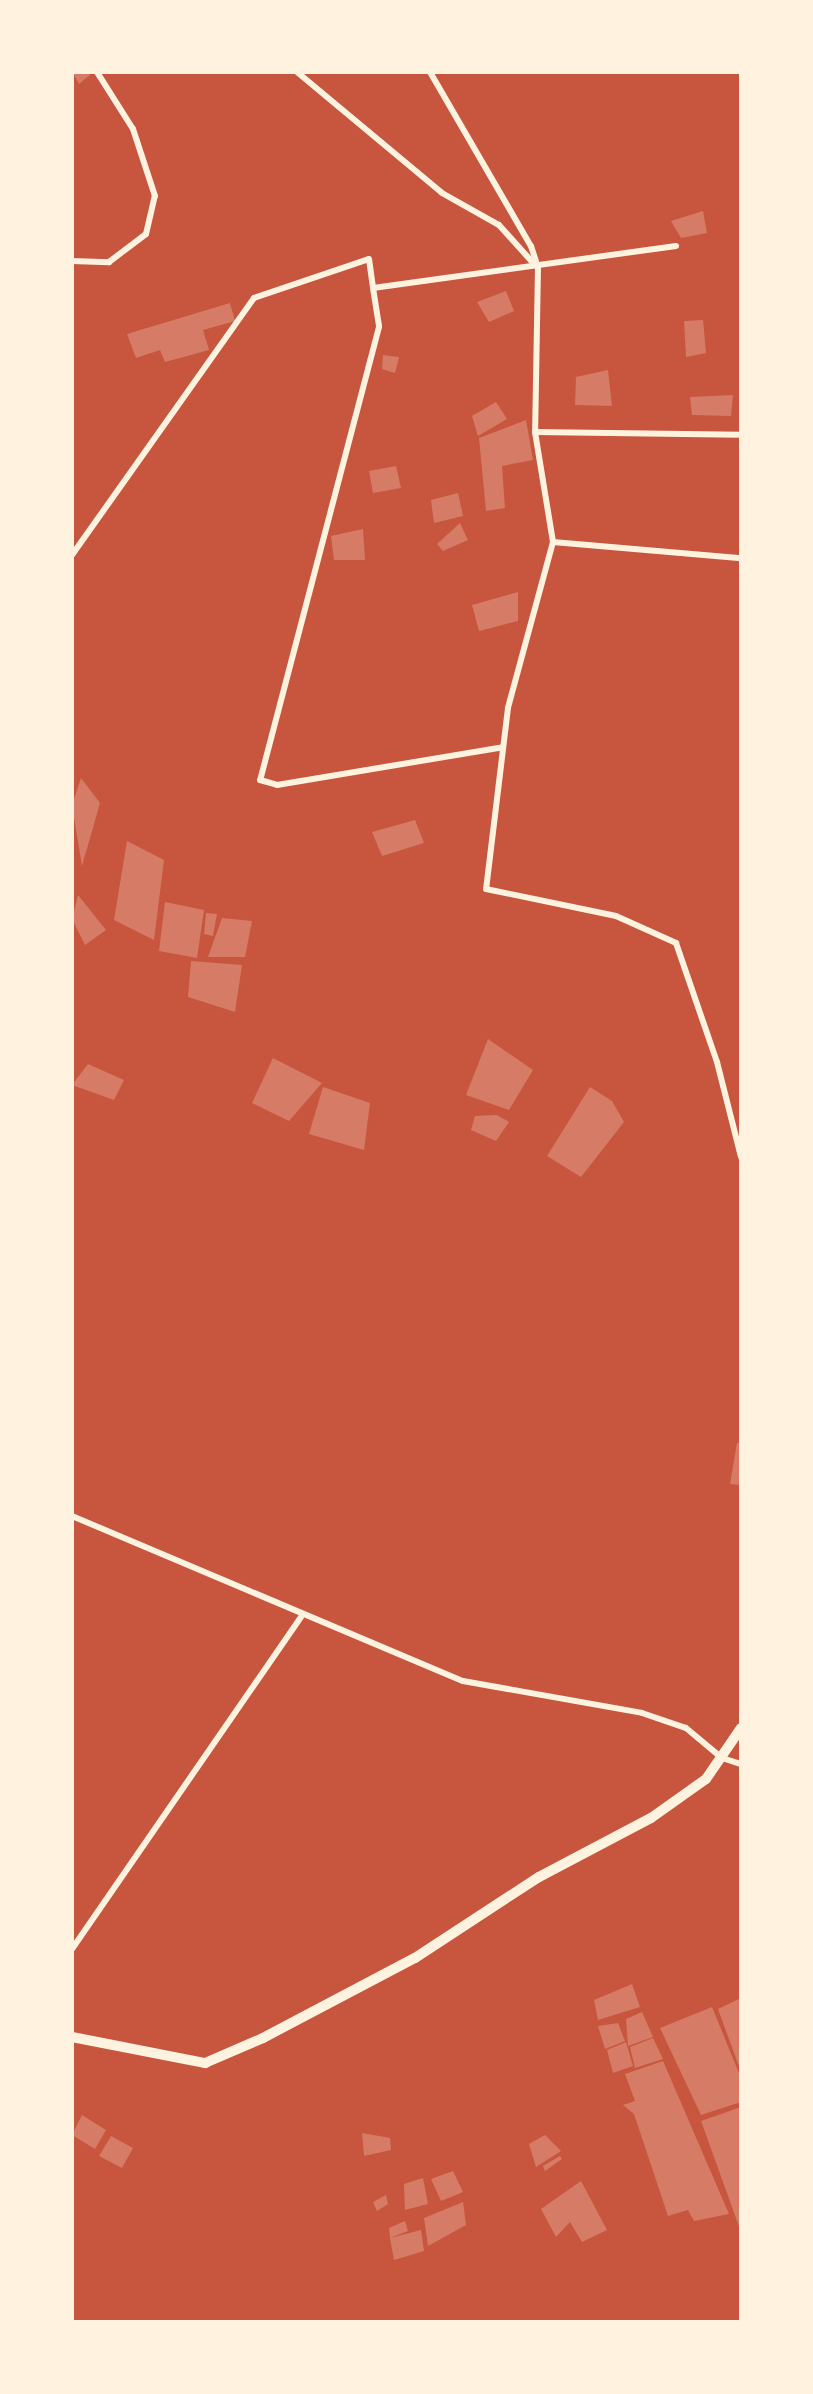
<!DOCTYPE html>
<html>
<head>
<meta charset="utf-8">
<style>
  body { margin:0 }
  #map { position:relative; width:813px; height:2394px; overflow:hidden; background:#c8553d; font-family:"Asap Condensed",sans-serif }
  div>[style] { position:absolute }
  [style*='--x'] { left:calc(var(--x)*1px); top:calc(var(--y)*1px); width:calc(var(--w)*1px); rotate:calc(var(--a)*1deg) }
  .building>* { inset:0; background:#d67c66 }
  .minor>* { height:6px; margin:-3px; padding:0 3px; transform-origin:3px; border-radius:3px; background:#fff3e0 }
  .tertiary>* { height:10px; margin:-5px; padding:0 5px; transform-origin:5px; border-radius:5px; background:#fff3e0 }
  span { translate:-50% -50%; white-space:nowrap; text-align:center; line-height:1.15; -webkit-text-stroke:6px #fff3e0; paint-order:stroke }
  .frame { position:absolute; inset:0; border:74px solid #fff3e0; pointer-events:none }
</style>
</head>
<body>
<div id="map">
  <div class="building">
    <div style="clip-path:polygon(87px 72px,90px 75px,79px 84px,73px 73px)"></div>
    <div style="clip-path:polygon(703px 211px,707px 233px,681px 238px,671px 221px)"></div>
    <div style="clip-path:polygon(506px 291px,514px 311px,489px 322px,477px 302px)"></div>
    <div style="clip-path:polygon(230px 303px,235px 321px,203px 330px,209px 350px,165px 362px,160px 350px,136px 358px,127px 334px)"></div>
    <div style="clip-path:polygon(703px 320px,706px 353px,686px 357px,684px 321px)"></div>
    <div style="clip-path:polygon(383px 355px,399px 357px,395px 373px,382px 369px)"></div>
    <div style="clip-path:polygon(608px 370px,612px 406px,575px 405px,576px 377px)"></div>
    <div style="clip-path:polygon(733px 395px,731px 416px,692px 415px,690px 397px)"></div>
    <div style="clip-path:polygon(496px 402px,507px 419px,478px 436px,472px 416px)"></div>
    <div style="clip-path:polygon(526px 420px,533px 460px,502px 466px,505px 508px,486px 511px,479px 438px)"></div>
    <div style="clip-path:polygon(396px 466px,401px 488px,373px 493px,369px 471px)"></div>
    <div style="clip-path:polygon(458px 493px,463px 516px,434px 523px,431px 500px)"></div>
    <div style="clip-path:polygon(460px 523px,468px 540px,443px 551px,437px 544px)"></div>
    <div style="clip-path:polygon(363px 529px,365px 560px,334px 560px,331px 536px)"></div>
    <div style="clip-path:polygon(518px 592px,518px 621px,479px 631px,472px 605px)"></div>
    <div style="clip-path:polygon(81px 778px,100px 803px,82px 866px,72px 805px)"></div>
    <div style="clip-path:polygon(415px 820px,424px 843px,382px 856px,372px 832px)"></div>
    <div style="clip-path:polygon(127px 841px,164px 860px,154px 940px,114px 920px)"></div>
    <div style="clip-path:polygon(78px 895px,106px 930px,85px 945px,72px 919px)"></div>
    <div style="clip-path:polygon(165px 902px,204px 910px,197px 958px,159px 951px)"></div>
    <div style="clip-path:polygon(206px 913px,217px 914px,213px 936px,204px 934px)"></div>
    <div style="clip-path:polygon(222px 918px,252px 921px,245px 957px,208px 957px)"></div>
    <div style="clip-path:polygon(191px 961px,242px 965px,235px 1012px,188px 997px)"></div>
    <div style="clip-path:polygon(488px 1039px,533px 1070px,509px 1110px,466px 1095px)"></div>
    <div style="clip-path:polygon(273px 1058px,322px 1083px,289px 1121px,252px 1103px)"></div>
    <div style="clip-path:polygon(88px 1064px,124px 1080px,114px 1100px,72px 1085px)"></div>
    <div style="clip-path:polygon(323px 1087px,370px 1103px,364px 1150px,309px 1134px)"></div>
    <div style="clip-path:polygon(590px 1087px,612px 1101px,624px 1122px,581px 1177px,547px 1156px)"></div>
    <div style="clip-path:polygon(497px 1115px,509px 1122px,496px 1141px,471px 1130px,475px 1116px)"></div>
    <div style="clip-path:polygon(737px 1443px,741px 1443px,741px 1485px,730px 1484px)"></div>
    <div style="clip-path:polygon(632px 1984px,640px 2007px,598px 2020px,594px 2000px)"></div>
    <div style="clip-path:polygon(741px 1998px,741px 2072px,718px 2009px)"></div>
    <div style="clip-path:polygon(712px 2007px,741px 2078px,741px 2102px,701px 2115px,660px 2028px)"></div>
    <div style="clip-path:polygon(642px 2012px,653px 2037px,628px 2046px,626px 2019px)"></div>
    <div style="clip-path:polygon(618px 2023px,625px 2041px,605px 2049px,598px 2026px)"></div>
    <div style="clip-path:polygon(653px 2038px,663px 2059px,635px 2068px,630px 2047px)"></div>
    <div style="clip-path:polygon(626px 2042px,633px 2066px,613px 2073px,607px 2050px)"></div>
    <div style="clip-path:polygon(663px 2061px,729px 2214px,694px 2221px,688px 2210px,668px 2216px,634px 2114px,623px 2105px,635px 2101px,625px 2074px)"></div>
    <div style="clip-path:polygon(741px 2107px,741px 2232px,701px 2121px)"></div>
    <div style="clip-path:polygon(82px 2115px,106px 2130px,95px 2149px,72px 2135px)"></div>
    <div style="clip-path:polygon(362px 2133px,390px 2138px,391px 2150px,364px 2156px)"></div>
    <div style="clip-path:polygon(545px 2135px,561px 2151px,536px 2167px,529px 2144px)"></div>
    <div style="clip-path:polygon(111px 2136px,133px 2148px,122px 2168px,99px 2156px)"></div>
    <div style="clip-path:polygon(560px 2156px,562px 2159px,545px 2171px,543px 2166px)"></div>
    <div style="clip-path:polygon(453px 2171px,463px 2192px,441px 2201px,431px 2179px)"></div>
    <div style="clip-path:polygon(423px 2178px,428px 2204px,405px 2210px,404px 2184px)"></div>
    <div style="clip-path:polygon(581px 2181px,607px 2230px,582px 2242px,570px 2222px,556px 2237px,541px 2209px)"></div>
    <div style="clip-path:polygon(386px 2195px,388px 2204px,377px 2211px,373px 2202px)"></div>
    <div style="clip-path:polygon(463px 2202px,466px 2225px,428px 2246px,424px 2218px)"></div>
    <div style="clip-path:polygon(405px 2221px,408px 2231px,390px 2238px,421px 2230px,424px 2251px,394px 2260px,390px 2238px,389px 2228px)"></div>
  </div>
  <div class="minor">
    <div style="--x:297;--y:72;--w:189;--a:39.8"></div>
    <div style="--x:442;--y:193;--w:65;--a:29.3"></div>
    <div style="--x:499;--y:225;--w:54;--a:48"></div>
    <div style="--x:430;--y:72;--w:201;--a:59.9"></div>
    <div style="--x:531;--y:246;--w:22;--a:72"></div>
    <div style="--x:538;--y:267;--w:165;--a:91"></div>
    <div style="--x:535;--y:432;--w:111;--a:80.7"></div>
    <div style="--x:553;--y:542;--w:172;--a:105.2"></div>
    <div style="--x:508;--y:708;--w:182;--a:96.9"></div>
    <div style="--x:486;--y:889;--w:133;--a:11.7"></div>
    <div style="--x:616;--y:916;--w:66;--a:24.2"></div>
    <div style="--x:676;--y:943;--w:126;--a:71"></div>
    <div style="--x:717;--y:1062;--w:98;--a:75.8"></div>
    <div style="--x:72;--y:261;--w:37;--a:2"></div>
    <div style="--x:109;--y:262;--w:46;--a:-37.1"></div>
    <div style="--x:146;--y:234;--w:39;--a:-77"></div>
    <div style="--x:155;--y:196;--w:71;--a:-108.2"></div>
    <div style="--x:133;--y:129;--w:67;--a:-122.3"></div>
    <div style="--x:373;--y:288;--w:39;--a:81"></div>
    <div style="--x:379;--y:327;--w:468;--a:104.7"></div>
    <div style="--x:260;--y:780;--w:18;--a:16"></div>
    <div style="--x:277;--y:785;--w:229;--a:-9.5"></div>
    <div style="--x:535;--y:432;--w:205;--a:0.8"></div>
    <div style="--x:553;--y:542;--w:189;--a:4.9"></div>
    <div style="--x:72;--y:555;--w:315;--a:-54.7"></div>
    <div style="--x:254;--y:298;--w:121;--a:-18.7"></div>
    <div style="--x:369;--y:259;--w:29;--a:82"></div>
    <div style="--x:373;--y:288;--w:306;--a:-7.9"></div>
    <div style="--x:72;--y:1516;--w:424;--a:22.9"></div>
    <div style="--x:463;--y:1681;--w:182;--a:10.1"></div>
    <div style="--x:642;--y:1713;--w:46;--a:18.8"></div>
    <div style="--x:686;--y:1728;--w:47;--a:39.8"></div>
    <div style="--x:722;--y:1758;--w:20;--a:18"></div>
    <div style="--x:72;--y:1949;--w:403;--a:-55.4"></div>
  </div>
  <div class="tertiary">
    <div style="--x:72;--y:2037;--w:136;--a:11.1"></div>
    <div style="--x:205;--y:2063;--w:63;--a:-23.3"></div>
    <div style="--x:263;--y:2038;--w:172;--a:-27.8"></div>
    <div style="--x:415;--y:1958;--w:148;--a:-33.2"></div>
    <div style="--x:539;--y:1877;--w:127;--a:-27.8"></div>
    <div style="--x:651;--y:1818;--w:67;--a:-35.3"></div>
    <div style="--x:706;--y:1779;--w:62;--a:-55.5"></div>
  </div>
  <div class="frame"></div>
</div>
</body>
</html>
